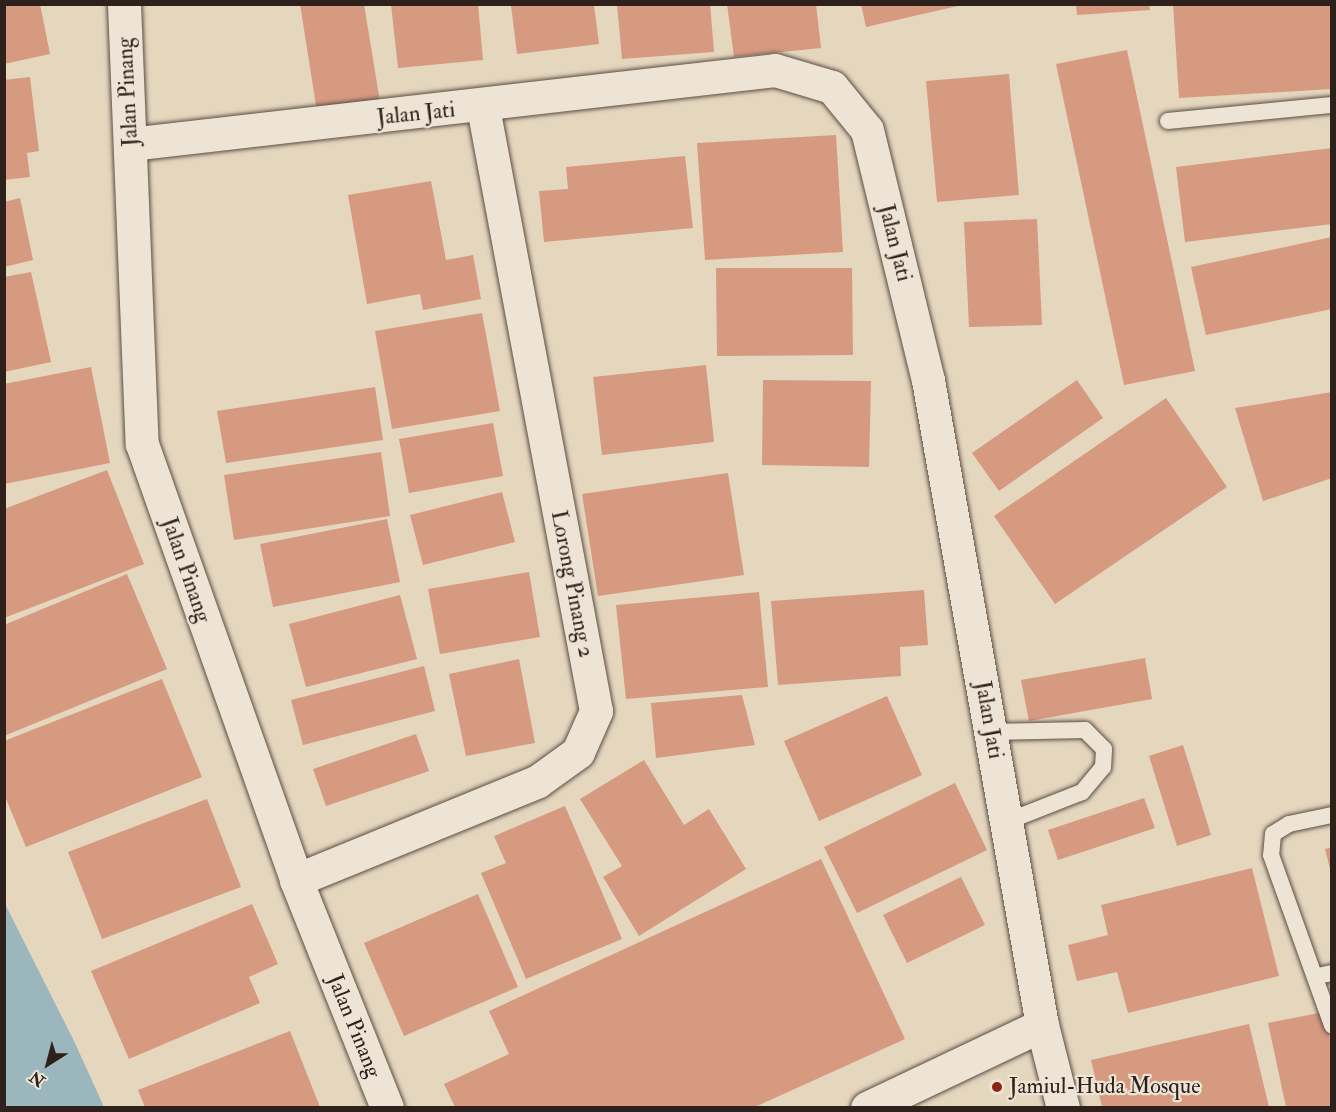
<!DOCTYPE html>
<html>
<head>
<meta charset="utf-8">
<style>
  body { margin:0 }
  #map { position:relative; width:1336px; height:1112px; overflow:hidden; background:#e5d6be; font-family:"IM FELL Double Pica",serif }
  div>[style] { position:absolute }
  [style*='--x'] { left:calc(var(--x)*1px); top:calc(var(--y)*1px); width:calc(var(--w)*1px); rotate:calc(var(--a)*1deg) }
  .water>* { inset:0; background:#9bb6bd }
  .building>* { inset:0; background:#d69a80 }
  .roads { filter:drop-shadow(0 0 2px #5c4e44) drop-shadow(0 0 2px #5c4e44) }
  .service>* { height:16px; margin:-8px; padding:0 8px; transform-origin:8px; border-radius:8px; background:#eee4d5 }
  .minor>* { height:33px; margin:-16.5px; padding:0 16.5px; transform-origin:16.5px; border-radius:16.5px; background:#eee4d5 }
  .dots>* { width:16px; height:16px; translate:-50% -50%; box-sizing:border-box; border:3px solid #eee4d5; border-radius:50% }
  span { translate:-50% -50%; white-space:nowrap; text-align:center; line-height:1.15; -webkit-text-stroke:4.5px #eee4d5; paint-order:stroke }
  .street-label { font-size:22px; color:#2e211b }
  .poi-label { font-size:22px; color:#2e211b }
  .left { translate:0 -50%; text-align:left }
  .frame { position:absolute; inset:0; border:6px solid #2e211b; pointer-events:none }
  .north { position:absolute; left:18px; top:1034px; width:60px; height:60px; -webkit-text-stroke:4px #eee4d5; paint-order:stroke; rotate:216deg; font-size:16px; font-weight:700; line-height:24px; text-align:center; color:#2e211b }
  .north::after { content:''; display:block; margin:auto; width:21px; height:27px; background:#2e211b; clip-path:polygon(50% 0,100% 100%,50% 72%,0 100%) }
</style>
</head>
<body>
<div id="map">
  <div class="water">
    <div style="clip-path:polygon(5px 904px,74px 1041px,104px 1107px,5px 1107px)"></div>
  </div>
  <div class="building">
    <div style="clip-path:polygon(4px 4px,40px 4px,50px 54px,4px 64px)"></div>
    <div style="clip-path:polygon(300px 4px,364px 4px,380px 102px,317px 112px)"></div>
    <div style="clip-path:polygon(391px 4px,478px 4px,483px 60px,398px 68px)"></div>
    <div style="clip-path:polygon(617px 4px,710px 4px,714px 52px,622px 59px)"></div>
    <div style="clip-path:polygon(727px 4px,816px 4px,821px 48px,734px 57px)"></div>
    <div style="clip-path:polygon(861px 4px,962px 4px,962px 5px,866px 27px)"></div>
    <div style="clip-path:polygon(1076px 4px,1149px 4px,1150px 10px,1077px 15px)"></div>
    <div style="clip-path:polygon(1173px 4px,1332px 4px,1332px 89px,1179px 98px)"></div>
    <div style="clip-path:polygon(511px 5px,594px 5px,599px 44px,517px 54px)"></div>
    <div style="clip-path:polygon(1127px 50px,1195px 371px,1124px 385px,1056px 64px)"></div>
    <div style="clip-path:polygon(1009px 74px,1019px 195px,937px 202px,926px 81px)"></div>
    <div style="clip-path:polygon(30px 77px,39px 151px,27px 153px,30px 177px,4px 180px,4px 80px)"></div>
    <div style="clip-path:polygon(836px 135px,843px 252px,705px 260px,697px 143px)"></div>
    <div style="clip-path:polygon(1332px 148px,1332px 224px,1185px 242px,1176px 167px)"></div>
    <div style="clip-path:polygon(685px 156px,693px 228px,544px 242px,539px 191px,568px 189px,566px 167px)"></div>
    <div style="clip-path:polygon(431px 181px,446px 260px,473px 255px,481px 299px,423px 310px,420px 294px,367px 304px,348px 195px)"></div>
    <div style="clip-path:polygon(20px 198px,33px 260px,4px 267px,4px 202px)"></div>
    <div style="clip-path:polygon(1037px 219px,1042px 325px,969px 327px,964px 222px)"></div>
    <div style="clip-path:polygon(1332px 237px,1332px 309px,1206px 335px,1191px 267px)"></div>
    <div style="clip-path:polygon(716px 268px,852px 268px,853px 355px,717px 356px)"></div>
    <div style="clip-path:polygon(31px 272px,51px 362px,4px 372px,4px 277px)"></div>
    <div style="clip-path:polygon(482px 313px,500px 411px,392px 429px,375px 331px)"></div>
    <div style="clip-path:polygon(706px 365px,714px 442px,602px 455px,593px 377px)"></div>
    <div style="clip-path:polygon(91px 367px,110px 463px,4px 484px,4px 384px)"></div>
    <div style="clip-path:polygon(763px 380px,871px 381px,869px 467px,762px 465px)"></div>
    <div style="clip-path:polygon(1077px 380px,1103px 418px,999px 491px,972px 453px)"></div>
    <div style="clip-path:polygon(375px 387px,383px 440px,226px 463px,217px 411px)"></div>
    <div style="clip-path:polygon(1332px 392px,1332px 478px,1263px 501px,1235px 408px)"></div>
    <div style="clip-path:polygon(1166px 398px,1227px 487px,1055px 604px,994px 516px)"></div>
    <div style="clip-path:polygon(493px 423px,503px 476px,409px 493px,399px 439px)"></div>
    <div style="clip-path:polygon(381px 452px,390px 516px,234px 540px,224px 475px)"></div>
    <div style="clip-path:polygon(107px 470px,144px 564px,4px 618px,4px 509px)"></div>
    <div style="clip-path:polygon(728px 473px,744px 575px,598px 596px,582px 494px)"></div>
    <div style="clip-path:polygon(502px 492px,515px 542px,423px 565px,410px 515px)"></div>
    <div style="clip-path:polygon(387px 519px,400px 582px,273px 607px,260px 544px)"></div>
    <div style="clip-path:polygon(529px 572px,540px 637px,440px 654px,428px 589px)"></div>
    <div style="clip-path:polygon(127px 574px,167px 669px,4px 736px,4px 625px)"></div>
    <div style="clip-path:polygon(924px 590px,928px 645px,900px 647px,901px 676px,778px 685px,771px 601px)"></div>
    <div style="clip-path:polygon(759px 592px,768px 687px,626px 699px,616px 605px)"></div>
    <div style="clip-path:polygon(400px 595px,417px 659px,306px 687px,289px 624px)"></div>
    <div style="clip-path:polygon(1145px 658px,1152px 699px,1029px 721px,1021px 680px)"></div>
    <div style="clip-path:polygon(519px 659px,535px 743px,466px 756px,449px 674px)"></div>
    <div style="clip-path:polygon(424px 666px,435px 711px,303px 745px,291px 700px)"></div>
    <div style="clip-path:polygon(162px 679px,202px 777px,26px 847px,4px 794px,4px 741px)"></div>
    <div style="clip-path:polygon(742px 695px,755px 745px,656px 758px,651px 703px)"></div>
    <div style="clip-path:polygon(887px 696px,922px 775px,819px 821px,784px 741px)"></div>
    <div style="clip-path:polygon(416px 734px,429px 771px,326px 806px,313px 769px)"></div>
    <div style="clip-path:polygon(1183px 745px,1211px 835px,1177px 846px,1149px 756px)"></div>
    <div style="clip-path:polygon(644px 760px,684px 825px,709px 809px,746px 869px,639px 936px,603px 877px,622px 866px,580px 799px)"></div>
    <div style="clip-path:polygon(955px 783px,987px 850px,857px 913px,824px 847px)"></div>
    <div style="clip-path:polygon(1144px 798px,1155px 828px,1058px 860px,1048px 830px)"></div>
    <div style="clip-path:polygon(207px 799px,241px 887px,102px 939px,68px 852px)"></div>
    <div style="clip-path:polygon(565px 806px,622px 939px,526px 979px,481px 873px,506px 863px,494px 836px)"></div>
    <div style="clip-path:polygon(1332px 847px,1332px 873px,1331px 873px,1325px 849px)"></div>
    <div style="clip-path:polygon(821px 859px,905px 1039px,755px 1107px,455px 1107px,444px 1084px,509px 1054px,489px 1011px)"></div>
    <div style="clip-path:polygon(1252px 868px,1279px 976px,1128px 1013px,1117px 972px,1077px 981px,1068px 945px,1108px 935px,1101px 905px)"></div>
    <div style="clip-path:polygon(961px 877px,985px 925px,907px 963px,883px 915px)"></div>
    <div style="clip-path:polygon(478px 894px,518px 987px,404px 1036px,364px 943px)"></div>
    <div style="clip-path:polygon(252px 904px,278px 964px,249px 977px,260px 1003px,129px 1059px,91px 971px)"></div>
    <div style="clip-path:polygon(1324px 1012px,1332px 1048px,1332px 1107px,1286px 1107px,1268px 1023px)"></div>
    <div style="clip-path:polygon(1249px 1024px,1269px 1107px,1102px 1107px,1091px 1060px)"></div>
    <div style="clip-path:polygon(290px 1031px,320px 1107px,145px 1107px,138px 1090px)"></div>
  </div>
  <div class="roads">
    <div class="service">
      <div style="--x:1168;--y:121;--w:165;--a:-5.6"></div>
      <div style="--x:991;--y:732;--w:94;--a:-1.2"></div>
      <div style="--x:1085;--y:730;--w:27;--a:45"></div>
      <div style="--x:1104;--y:749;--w:18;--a:93"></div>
      <div style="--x:1103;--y:767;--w:33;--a:130"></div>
      <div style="--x:1082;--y:792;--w:82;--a:158.5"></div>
      <div style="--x:1332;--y:815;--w:44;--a:168.2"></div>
      <div style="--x:1289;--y:824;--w:19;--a:148"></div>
      <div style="--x:1273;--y:834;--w:21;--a:95"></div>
      <div style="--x:1271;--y:855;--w:181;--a:70.3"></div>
      <div style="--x:1317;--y:976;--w:15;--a:-11"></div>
    </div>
    <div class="minor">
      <div style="--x:124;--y:4;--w:440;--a:87.7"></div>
      <div style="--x:142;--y:444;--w:462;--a:70.5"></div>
      <div style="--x:296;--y:880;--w:245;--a:68.2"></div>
      <div style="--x:130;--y:144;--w:649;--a:-6.54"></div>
      <div style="--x:775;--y:70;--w:59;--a:16.6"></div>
      <div style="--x:832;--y:87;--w:55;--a:50.9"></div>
      <div style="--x:867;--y:130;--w:257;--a:76.3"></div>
      <div style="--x:928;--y:380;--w:655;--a:79.98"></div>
      <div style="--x:1042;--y:1025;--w:86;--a:75.8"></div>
      <div style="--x:296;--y:880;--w:261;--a:-22.2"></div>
      <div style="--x:538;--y:781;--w:49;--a:-35.9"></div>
      <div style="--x:578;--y:752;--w:45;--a:-66.3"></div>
      <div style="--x:596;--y:711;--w:614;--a:-100.6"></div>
      <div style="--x:867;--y:1108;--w:194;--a:-25.4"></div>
    </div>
  </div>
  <div class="dots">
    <div style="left:997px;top:1087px;background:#8f2418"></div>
  </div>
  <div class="street-label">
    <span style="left:128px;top:92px;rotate:-93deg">Jalan Pinang</span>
    <span style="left:416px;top:114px;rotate:-6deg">Jalan Jati</span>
    <span style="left:895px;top:243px;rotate:76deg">Jalan Jati</span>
    <span style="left:186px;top:570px;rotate:71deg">Jalan Pinang</span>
    <span style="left:572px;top:584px;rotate:79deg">Lorong Pinang 2</span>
    <span style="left:989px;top:720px;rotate:80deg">Jalan Jati</span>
    <span style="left:354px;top:1026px;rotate:68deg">Jalan Pinang</span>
  </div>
  <div class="poi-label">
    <span class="left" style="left:1009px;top:1087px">Jamiul-Huda Mosque</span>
  </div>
  <div class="frame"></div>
  <div class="north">N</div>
</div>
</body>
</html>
